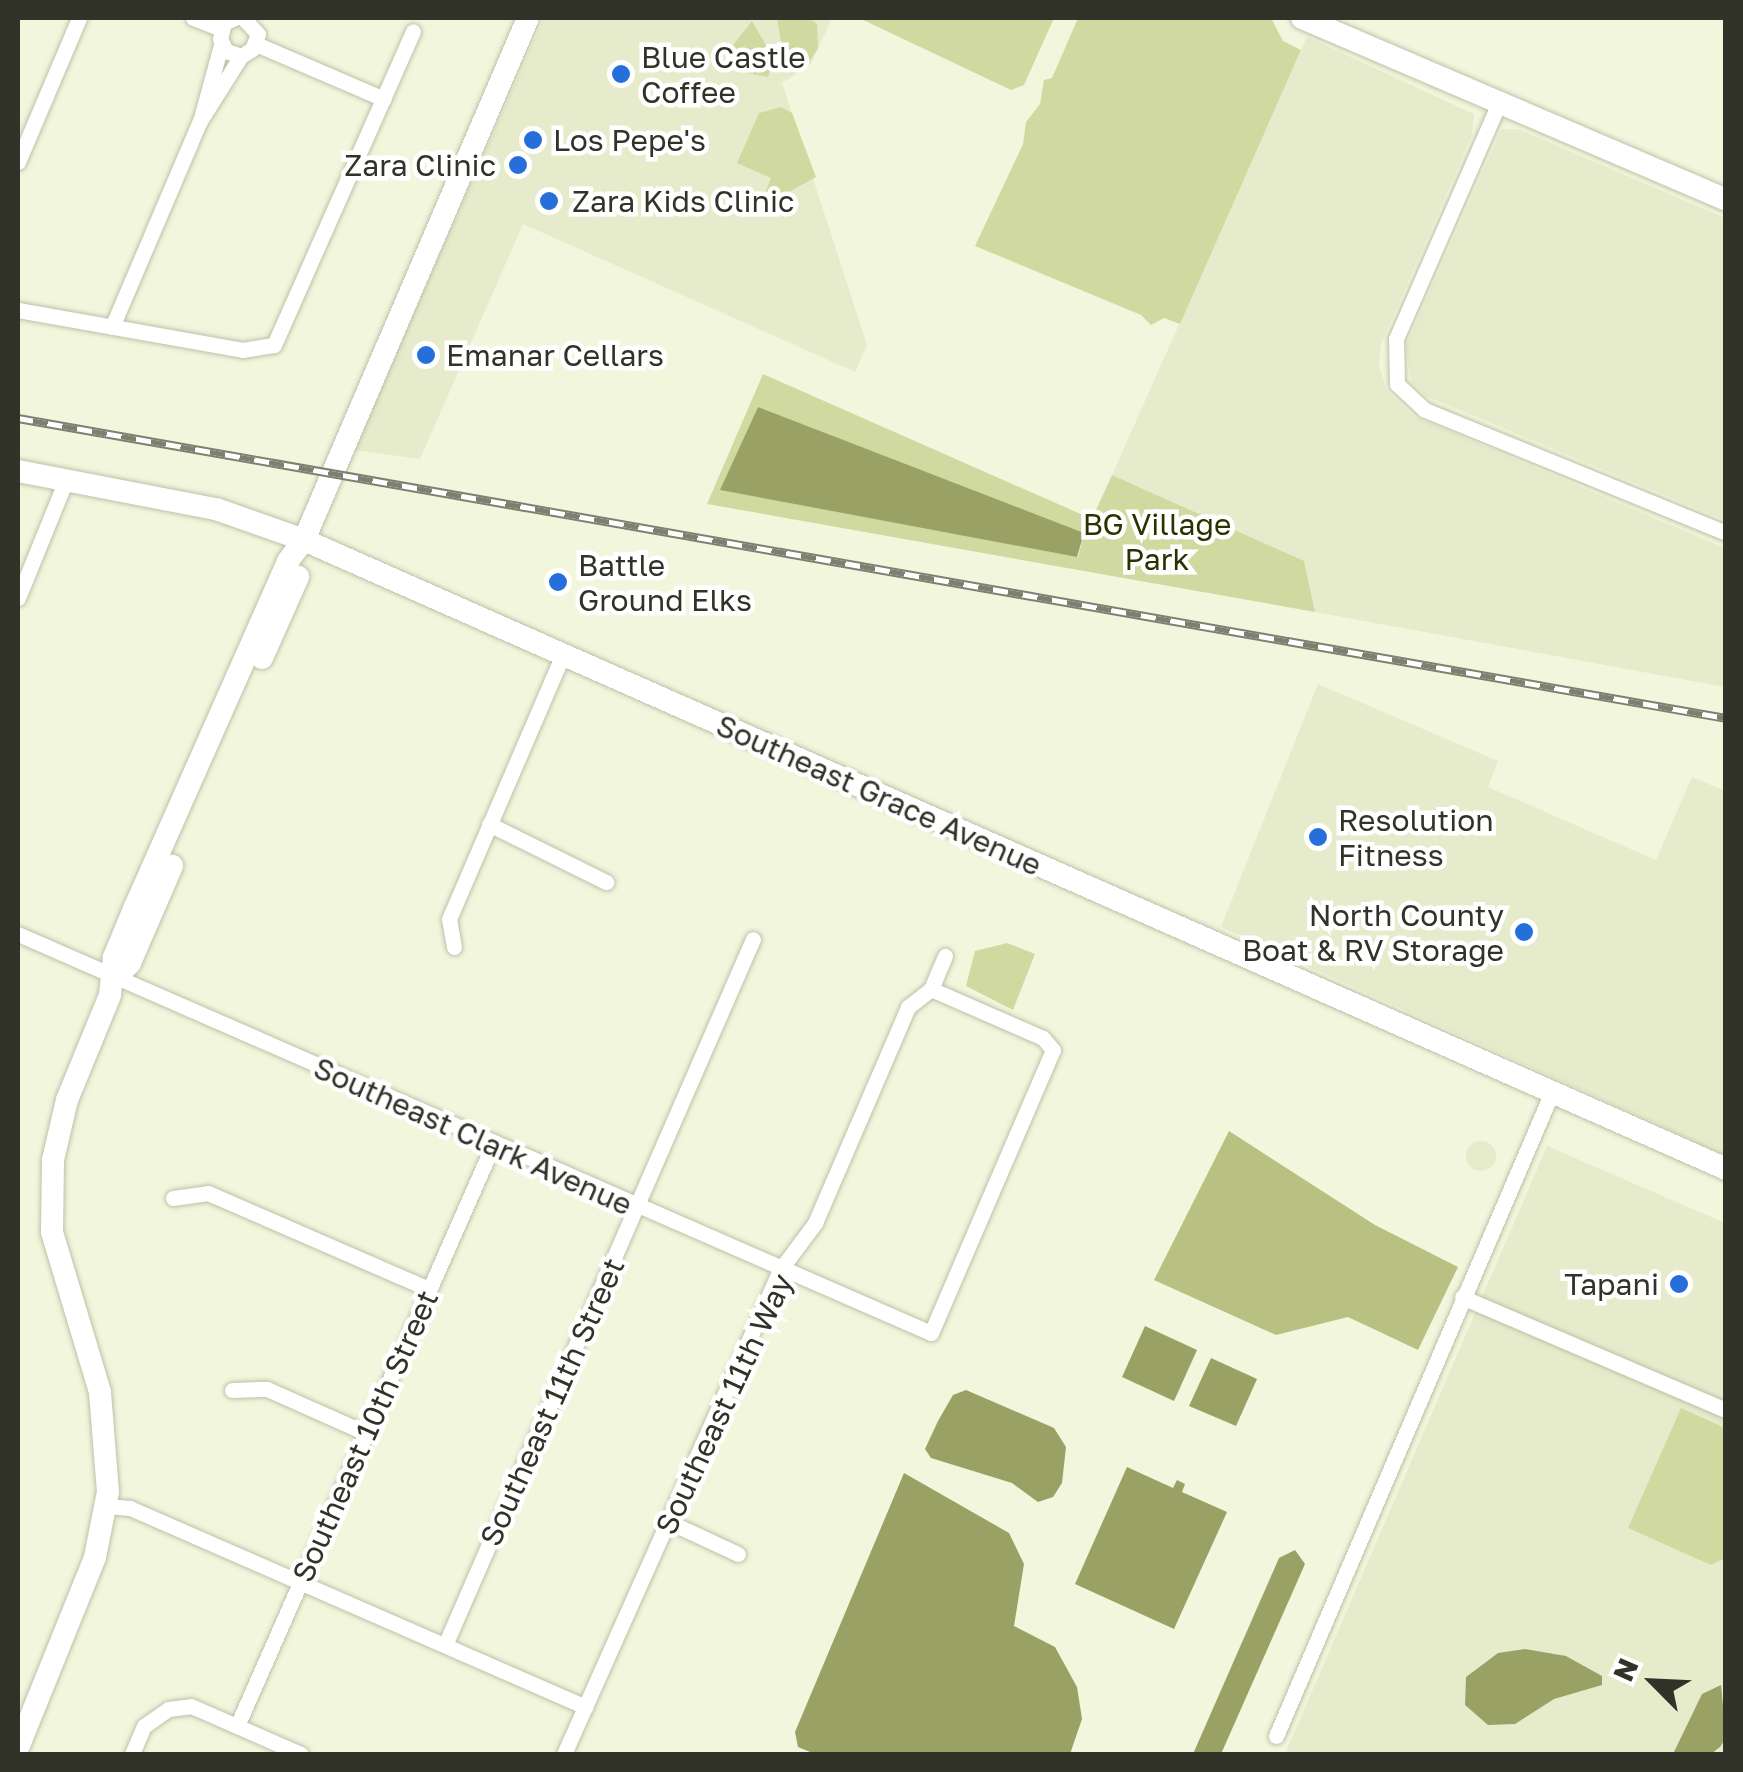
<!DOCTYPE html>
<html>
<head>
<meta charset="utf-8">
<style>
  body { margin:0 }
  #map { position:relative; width:1743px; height:1772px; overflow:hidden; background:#f1f6dc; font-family:"Golos Text",sans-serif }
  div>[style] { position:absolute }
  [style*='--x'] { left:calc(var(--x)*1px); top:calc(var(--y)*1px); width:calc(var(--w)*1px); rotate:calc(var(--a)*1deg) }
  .built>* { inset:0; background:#e6eccb }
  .round { border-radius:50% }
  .green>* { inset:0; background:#d0daa0 }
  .forest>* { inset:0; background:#b8c182 }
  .water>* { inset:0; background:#99a264 }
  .roads { filter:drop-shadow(0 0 2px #bdc1a9) drop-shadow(0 0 2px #bdc1a9) }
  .street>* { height:15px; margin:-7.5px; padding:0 7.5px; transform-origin:7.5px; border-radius:7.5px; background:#fff }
  .secondary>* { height:22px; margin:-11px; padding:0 11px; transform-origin:11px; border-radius:11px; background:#fff }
  .rail>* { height:9px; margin-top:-4.5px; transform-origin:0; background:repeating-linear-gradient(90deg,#fff 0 15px,#7d8070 0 30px); box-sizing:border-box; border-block:2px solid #7d8070 }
  .dots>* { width:28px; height:28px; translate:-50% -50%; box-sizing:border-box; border:5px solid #fff; border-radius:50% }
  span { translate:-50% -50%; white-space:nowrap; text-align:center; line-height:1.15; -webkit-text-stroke:9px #fff; paint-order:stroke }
  .poi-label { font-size:30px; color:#313329 }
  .left { translate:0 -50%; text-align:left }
  .right { translate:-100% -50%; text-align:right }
  .park-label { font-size:30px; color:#2d3100 }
  .street-label { font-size:30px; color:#313329 }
  .frame { position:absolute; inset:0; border:20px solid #313329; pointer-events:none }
  .north { position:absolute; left:1603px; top:1632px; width:100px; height:100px; -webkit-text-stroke:8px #fff; paint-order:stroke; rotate:294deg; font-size:28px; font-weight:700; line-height:40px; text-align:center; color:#313329 }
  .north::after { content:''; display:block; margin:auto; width:35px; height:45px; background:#313329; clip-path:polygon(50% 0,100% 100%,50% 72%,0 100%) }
</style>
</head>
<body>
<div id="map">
  <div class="built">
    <div style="clip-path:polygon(544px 18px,832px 18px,811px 64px,782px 83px,867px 345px,855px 372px,523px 224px,420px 459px,354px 450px)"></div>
    <div style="clip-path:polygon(1307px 37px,1474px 114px,1472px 135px,1381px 344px,1379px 366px,1388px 393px,1415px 417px,1725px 548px,1725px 687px,1315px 612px,1303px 561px,1112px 475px)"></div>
    <div style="clip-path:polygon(1502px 129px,1518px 129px,1725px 218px,1725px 520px,1426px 396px,1411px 382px,1406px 346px)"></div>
    <div style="clip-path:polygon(1318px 684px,1498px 761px,1488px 787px,1656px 860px,1692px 777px,1725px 791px,1725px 1155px,1221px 927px)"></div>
    <div class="round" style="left:1466px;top:1141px;width:30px;height:30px"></div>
    <div style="clip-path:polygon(1547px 1146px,1725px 1223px,1725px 1754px,1285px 1754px)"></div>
  </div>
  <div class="green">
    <div style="clip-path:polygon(777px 18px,809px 18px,817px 24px,818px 48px,805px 69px,783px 55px)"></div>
    <div style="clip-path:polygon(859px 18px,1054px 18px,1024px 85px,1011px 90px)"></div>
    <div style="clip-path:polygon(1078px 18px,1271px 18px,1283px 41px,1301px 50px,1180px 324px,1164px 318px,1151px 325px,1141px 315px,975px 246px,1023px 144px,1026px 122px,1040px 104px,1044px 80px,1052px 78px)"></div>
    <div style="clip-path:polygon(752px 21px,774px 59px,768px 77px,747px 73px,730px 49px)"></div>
    <div style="clip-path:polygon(781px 107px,792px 113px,816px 177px,782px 196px,766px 191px,771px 178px,737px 163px,759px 113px)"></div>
    <div style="clip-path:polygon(evenodd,763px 374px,1092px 519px,1112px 475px,1304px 561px,1315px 612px,707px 504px,763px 374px,758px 407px,1084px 534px,1078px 557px,721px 490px,758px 407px)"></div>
    <div style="clip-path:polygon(1007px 943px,1035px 954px,1013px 1010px,966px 986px,975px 951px)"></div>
    <div style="clip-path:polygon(1681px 1408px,1725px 1428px,1725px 1558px,1711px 1565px,1628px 1528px)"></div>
  </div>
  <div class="forest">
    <div style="clip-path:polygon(1229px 1131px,1375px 1225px,1458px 1267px,1418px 1350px,1348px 1317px,1276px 1335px,1154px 1280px)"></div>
  </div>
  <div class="water">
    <div style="clip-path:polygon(758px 407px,1084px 533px,1077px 557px,720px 490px)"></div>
    <div style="clip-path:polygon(1145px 1326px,1197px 1350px,1174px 1401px,1122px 1377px)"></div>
    <div style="clip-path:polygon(1211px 1358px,1257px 1379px,1236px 1426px,1189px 1406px)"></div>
    <div style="clip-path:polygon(966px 1390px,1054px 1428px,1066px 1447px,1062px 1483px,1053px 1497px,1038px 1502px,1012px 1483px,931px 1458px,925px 1449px,938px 1421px,953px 1395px)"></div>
    <div style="clip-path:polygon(1127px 1467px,1173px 1488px,1177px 1480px,1185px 1484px,1182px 1492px,1227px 1512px,1174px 1629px,1075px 1584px)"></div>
    <div style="clip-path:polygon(904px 1473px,1009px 1533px,1024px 1564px,1014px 1626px,1055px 1647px,1077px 1687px,1082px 1719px,1070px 1754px,815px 1754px,798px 1747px,795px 1732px)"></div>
    <div style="clip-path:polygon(1295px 1550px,1305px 1564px,1221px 1754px,1193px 1754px,1279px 1558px)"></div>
    <div style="clip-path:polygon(1525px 1649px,1566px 1656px,1602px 1676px,1602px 1685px,1554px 1699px,1515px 1724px,1488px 1725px,1465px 1705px,1466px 1677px,1498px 1653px)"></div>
    <div style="clip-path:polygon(1721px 1685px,1726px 1738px,1720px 1747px,1711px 1754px,1673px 1754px,1702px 1694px)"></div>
  </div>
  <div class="roads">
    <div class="street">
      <div style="--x:193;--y:18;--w:30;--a:21"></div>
      <div style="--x:235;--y:18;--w:12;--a:156"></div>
      <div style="--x:224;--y:23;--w:16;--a:104"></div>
      <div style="--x:220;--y:39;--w:13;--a:63"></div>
      <div style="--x:226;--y:51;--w:16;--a:18"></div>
      <div style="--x:241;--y:56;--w:13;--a:-32"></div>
      <div style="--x:252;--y:49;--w:16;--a:-68"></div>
      <div style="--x:258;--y:34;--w:22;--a:-133"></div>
      <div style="--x:256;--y:44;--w:139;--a:23.3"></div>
      <div style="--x:1499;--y:103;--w:257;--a:113.6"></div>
      <div style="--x:1396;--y:339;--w:45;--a:88.7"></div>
      <div style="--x:1397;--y:384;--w:38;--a:43"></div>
      <div style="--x:1425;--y:410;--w:325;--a:22.2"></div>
      <div style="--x:201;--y:118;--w:76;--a:-74.7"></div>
      <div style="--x:18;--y:162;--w:156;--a:-67"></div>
      <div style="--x:18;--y:310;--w:228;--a:10.1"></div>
      <div style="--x:242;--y:350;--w:32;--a:-9"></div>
      <div style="--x:274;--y:345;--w:343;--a:-66.1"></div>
      <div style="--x:112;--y:327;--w:224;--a:-66.9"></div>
      <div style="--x:200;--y:121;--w:77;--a:-57.8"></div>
      <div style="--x:18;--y:598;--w:127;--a:-67.9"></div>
      <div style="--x:489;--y:824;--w:131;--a:26.4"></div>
      <div style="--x:18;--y:934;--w:996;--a:23.61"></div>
      <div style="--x:931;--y:1333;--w:308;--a:-66.7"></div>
      <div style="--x:1053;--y:1050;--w:16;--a:-130"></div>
      <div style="--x:1043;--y:1038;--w:122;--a:-156.4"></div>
      <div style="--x:454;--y:947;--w:28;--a:-100"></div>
      <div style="--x:449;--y:919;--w:288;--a:-66.7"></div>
      <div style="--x:173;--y:1198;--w:35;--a:-8"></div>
      <div style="--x:208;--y:1193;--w:241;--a:23.5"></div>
      <div style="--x:1462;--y:1297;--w:287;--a:23.2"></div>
      <div style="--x:232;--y:1390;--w:35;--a:-2"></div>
      <div style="--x:267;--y:1389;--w:108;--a:24"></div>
      <div style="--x:107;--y:1506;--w:23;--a:5"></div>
      <div style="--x:130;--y:1508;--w:497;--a:23.6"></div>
      <div style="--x:669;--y:1522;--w:76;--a:24.9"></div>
      <div style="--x:445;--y:1645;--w:770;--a:-66.43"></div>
      <div style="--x:237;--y:1726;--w:635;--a:-66.22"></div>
      <div style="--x:1276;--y:1736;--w:701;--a:-66.8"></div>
      <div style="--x:132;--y:1754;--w:30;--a:-67"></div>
      <div style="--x:144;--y:1726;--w:29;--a:-35"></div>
      <div style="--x:168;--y:1709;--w:23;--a:-7"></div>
      <div style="--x:191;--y:1706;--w:120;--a:23.6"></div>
      <div style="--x:564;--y:1754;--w:530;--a:-65.95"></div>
      <div style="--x:780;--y:1270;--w:59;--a:-53.3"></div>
      <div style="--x:815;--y:1223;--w:235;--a:-66.7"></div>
      <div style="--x:908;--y:1007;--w:29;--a:-38"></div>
      <div style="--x:931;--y:989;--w:36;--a:-67"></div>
    </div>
    <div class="secondary">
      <div style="--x:1302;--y:18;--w:461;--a:23.2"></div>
      <div style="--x:18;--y:471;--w:202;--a:10.9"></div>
      <div style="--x:216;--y:509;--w:93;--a:19.4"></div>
      <div style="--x:304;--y:540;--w:1555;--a:23.86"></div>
      <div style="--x:262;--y:658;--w:89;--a:-66"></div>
      <div style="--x:115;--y:978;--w:21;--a:-45"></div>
      <div style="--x:130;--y:963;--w:106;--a:-66.6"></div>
      <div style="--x:18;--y:1748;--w:206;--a:-68"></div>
      <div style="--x:95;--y:1557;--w:66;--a:-78.7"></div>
      <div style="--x:108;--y:1492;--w:100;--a:-94.6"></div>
      <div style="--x:100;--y:1392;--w:167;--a:-106.7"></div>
      <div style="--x:52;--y:1232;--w:72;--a:-89.2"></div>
      <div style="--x:53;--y:1160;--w:62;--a:-76.9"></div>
      <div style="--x:67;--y:1100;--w:113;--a:-67.7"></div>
      <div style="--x:110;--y:995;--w:38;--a:-84"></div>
      <div style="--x:114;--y:957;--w:52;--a:-67.4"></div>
      <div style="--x:134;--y:909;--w:381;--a:-66.1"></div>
      <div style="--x:288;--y:561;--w:26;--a:-53"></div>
      <div style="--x:304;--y:540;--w:568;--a:-66.77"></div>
    </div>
  </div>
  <div class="rail">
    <div style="--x:18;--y:418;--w:1734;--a:9.96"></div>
  </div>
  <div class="dots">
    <div style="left:621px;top:74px;background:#266eda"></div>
    <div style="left:533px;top:140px;background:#266eda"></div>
    <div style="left:518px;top:165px;background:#266eda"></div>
    <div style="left:549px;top:201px;background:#266eda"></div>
    <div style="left:426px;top:355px;background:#266eda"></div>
    <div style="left:558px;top:582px;background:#266eda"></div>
    <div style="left:1318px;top:837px;background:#266eda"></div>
    <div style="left:1524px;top:932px;background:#266eda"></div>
    <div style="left:1679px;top:1284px;background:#266eda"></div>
  </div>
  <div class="poi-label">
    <span class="left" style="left:641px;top:74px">Blue Castle<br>Coffee</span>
    <span class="left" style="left:553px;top:140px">Los Pepe's</span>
    <span class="right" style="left:496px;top:165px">Zara Clinic</span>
    <span class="left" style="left:572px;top:201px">Zara Kids Clinic</span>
    <span class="left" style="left:446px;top:355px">Emanar Cellars</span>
    <span class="left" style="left:578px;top:582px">Battle<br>Ground Elks</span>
    <span class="left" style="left:1338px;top:837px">Resolution<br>Fitness</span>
    <span class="right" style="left:1504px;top:932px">North County<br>Boat &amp; RV Storage</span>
    <span class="right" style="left:1659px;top:1284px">Tapani</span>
  </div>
  <div class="park-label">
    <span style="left:1157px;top:541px">BG Village<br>Park</span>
  </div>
  <div class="street-label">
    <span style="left:879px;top:795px;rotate:24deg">Southeast Grace Avenue</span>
    <span style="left:473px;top:1136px;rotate:24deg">Southeast Clark Avenue</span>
    <span style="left:552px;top:1402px;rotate:-66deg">Southeast 11th Street</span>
    <span style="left:724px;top:1404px;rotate:-65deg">Southeast 11th Way</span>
    <span style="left:365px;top:1436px;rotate:-66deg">Southeast 10th Street</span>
  </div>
  <div class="frame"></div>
  <div class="north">N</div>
</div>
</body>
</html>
